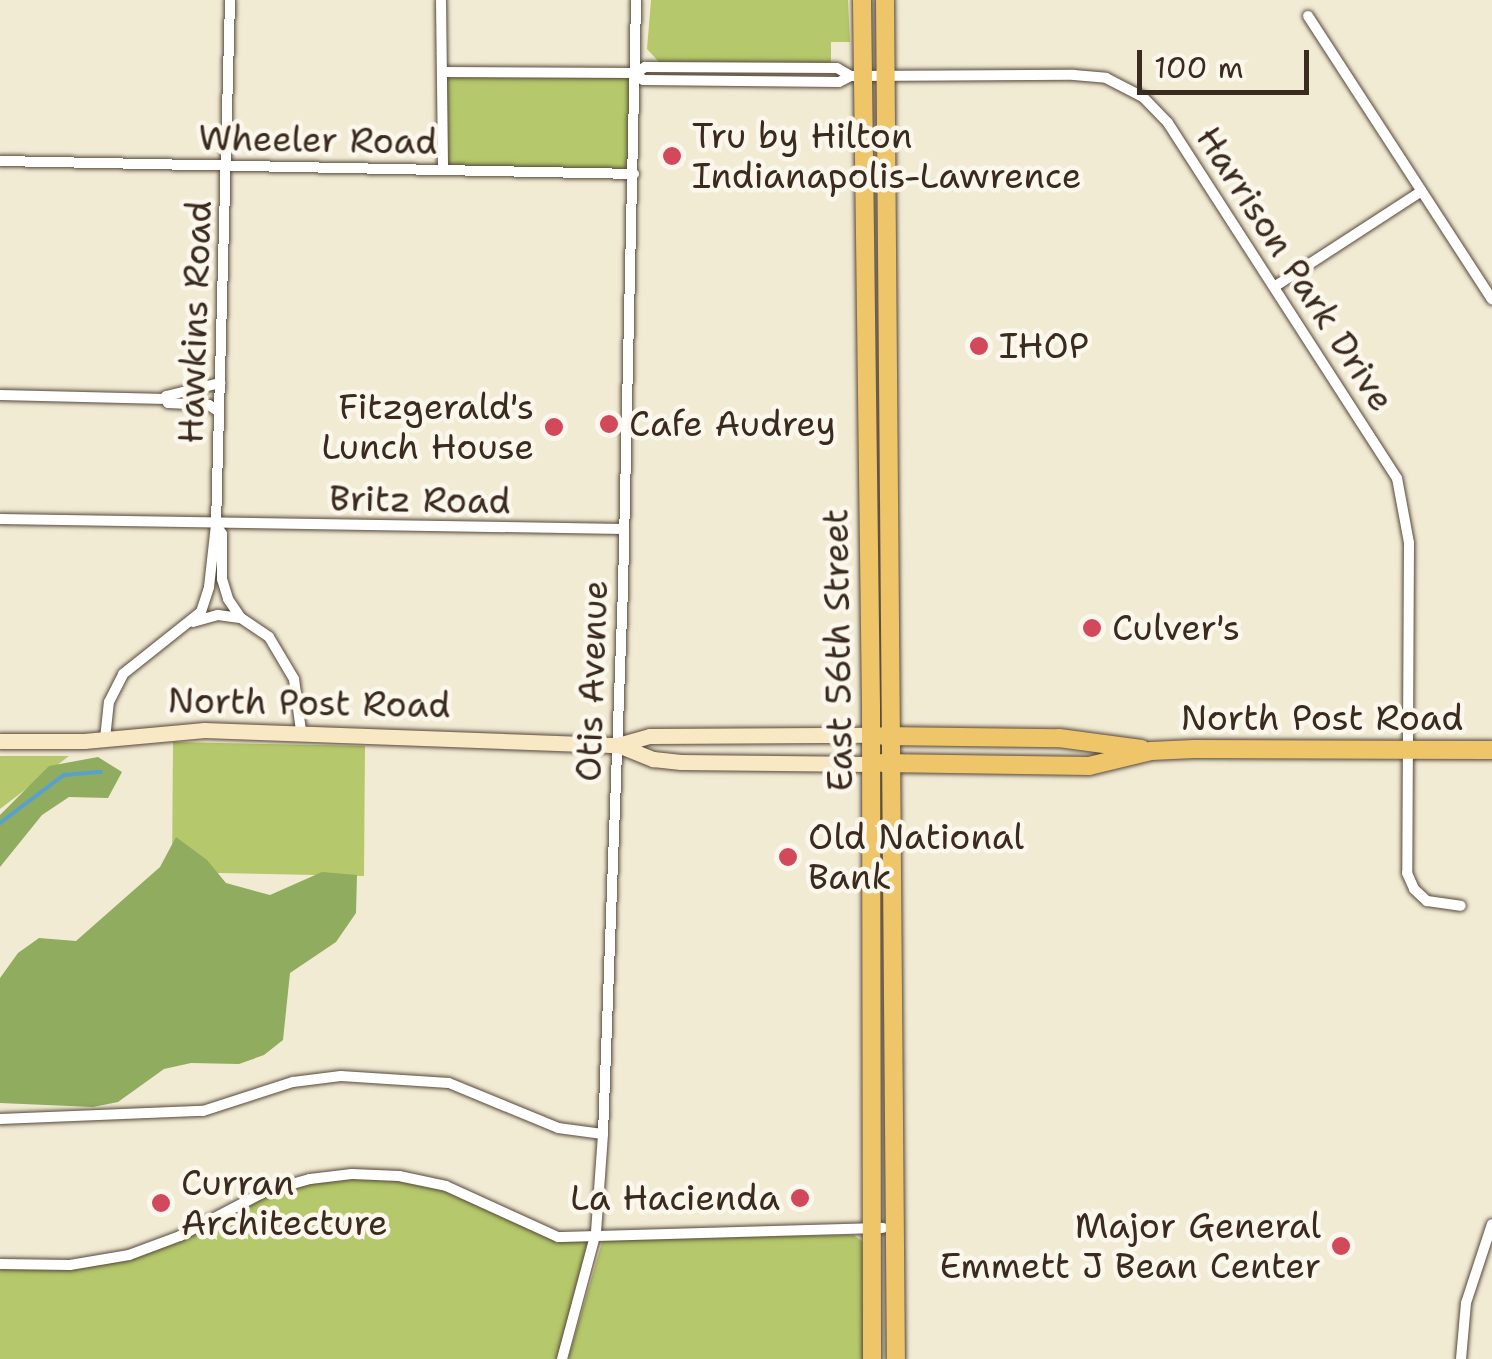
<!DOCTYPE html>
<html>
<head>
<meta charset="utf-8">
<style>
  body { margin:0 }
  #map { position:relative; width:1492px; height:1359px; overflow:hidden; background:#f2ebd4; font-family:"Shantell Sans",sans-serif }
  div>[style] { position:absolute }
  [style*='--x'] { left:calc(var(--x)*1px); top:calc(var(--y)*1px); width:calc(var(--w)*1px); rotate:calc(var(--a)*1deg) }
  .green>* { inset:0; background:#b5c86b }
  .forest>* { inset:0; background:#90ac5f }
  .stream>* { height:4px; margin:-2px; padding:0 2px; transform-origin:2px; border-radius:2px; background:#58a1cf }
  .roads { filter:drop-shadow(0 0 2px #564739) drop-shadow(0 0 2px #564739) }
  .street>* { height:10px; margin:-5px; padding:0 5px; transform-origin:5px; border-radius:5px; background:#fff }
  .secondary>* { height:15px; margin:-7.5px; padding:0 7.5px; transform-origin:7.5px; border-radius:7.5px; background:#f8e8c3 }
  .primary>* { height:18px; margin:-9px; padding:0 9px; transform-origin:9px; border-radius:9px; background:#eec569 }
  .dots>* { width:28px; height:28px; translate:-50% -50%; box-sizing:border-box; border:5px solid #fbf7ec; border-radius:50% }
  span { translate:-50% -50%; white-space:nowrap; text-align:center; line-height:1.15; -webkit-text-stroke:9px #fbf7ec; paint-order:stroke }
  .poi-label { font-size:35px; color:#3b2a1e }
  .left { translate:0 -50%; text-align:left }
  .right { translate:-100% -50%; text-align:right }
  .street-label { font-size:35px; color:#3b2a1e }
  .scale { position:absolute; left:1137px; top:50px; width:172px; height:45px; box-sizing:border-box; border:5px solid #3b2a1e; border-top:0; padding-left:12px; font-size:30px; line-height:35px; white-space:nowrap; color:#3b2a1e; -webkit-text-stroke:8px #fbf7ec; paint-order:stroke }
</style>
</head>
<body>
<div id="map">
  <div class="green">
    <div style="clip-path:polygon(651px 0,848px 0,850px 42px,831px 42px,831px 63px,659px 62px,647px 49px)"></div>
    <div style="clip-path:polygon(442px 72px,636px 73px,634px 174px,443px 170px)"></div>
    <div style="clip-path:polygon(173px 742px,365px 746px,364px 876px,172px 872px)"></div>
    <div style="clip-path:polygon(0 756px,69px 756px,0 809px)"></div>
    <div style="clip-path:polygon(331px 1176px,436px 1183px,541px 1233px,596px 1232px,562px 1359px,0 1359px,0 1264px,37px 1266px,129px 1255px,235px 1205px)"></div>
    <div style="clip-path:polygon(854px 1235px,863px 1242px,867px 1359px,568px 1359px,603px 1239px)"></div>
  </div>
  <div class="forest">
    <div style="clip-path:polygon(98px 757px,122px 772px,108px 798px,69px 797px,42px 815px,0 867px,0 815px,49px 766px)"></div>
    <div style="clip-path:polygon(176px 837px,207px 860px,226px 883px,270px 895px,322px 872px,357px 875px,356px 913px,336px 942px,290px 973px,283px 1040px,264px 1055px,239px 1064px,191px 1063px,164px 1069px,118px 1102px,93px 1107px,0 1103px,0 978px,18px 953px,39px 938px,76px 941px,160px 867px)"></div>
  </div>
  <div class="stream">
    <div style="--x:0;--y:823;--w:80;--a:-36.9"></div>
    <div style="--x:64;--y:775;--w:37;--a:-5"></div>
  </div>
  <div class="roads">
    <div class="street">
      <div style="--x:441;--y:0;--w:170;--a:89.3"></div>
      <div style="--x:1308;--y:16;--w:338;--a:57"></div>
      <div style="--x:442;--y:72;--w:194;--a:0.3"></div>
      <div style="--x:636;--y:73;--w:11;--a:-34"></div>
      <div style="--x:645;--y:67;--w:192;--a:0.3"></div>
      <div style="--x:837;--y:68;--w:16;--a:30"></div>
      <div style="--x:636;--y:73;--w:10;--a:45"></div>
      <div style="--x:643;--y:80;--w:196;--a:0.6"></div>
      <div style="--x:839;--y:82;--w:13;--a:-27"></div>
      <div style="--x:851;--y:76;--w:223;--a:-0.3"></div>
      <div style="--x:1074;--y:75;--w:32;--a:5"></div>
      <div style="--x:1106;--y:78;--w:42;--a:27.2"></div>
      <div style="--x:1143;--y:97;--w:36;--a:46"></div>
      <div style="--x:1168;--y:123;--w:422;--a:57.2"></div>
      <div style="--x:1397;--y:478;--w:66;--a:79.5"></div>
      <div style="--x:1409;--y:543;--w:330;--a:90.3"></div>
      <div style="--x:1407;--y:873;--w:17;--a:66"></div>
      <div style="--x:1414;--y:889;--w:18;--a:43"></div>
      <div style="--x:1427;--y:901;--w:34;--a:8"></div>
      <div style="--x:0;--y:161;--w:634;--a:1.17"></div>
      <div style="--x:1274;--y:287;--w:176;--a:-33"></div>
      <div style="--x:0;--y:395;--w:166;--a:1.4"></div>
      <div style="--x:219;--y:412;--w:12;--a:-145"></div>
      <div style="--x:209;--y:405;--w:41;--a:-177.2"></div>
      <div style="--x:168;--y:403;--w:7;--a:-106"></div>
      <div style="--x:166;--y:396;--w:56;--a:-13.5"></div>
      <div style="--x:0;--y:519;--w:624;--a:0.92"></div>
      <div style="--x:216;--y:525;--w:11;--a:56"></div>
      <div style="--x:222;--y:534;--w:45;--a:90"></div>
      <div style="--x:222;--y:579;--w:21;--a:73"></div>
      <div style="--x:228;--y:599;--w:23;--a:56"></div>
      <div style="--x:241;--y:618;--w:34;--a:34"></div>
      <div style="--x:269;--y:637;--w:49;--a:59.2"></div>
      <div style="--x:294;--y:679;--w:52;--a:82.3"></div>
      <div style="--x:193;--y:622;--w:26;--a:-16"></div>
      <div style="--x:218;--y:615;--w:22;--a:8"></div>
      <div style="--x:105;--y:739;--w:37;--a:-84"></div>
      <div style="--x:109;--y:702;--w:31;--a:-63"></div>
      <div style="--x:123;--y:674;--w:100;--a:-38.5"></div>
      <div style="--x:201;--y:612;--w:26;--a:-72"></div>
      <div style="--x:209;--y:587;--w:62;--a:-83.6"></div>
      <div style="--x:216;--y:525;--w:525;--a:-88.47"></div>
      <div style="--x:0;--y:1119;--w:203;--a:-2.3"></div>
      <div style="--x:203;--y:1111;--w:95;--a:-17.9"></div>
      <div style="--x:293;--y:1082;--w:48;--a:-7.1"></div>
      <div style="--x:341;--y:1076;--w:108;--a:3.7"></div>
      <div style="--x:449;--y:1083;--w:118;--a:22.4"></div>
      <div style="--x:558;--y:1128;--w:45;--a:7.6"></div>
      <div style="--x:0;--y:1264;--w:70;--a:0.8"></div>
      <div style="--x:70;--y:1265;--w:60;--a:-9.6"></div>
      <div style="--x:129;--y:1255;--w:54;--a:-20.4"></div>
      <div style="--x:180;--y:1236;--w:95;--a:-27.6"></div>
      <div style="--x:264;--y:1192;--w:48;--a:-15.8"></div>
      <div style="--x:310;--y:1179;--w:42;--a:-6.8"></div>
      <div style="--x:352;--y:1174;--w:47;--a:2.4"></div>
      <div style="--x:399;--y:1176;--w:48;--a:12"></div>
      <div style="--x:446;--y:1186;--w:123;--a:24.5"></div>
      <div style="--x:558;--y:1237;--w:325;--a:-1.6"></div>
      <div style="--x:562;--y:1359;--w:131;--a:-75"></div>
      <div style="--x:596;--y:1232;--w:98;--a:-85.9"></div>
      <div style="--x:603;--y:1134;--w:546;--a:-87.9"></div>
      <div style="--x:623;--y:588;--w:588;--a:-88.73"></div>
      <div style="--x:1461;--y:1359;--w:56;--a:-84.9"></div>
      <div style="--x:1466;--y:1303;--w:83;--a:-71.8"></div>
    </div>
    <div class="secondary">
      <div style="--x:0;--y:741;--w:84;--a:0"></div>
      <div style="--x:84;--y:741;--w:121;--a:-5.2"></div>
      <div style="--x:204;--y:730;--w:414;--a:2.1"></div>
      <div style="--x:618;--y:745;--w:33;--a:-16"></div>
      <div style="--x:650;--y:736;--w:222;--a:-0.3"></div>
      <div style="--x:618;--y:745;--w:38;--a:22"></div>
      <div style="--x:653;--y:759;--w:28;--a:6"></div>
      <div style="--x:681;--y:762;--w:191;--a:0.6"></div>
    </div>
    <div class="primary">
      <div style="--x:862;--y:0;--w:707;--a:89.27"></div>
      <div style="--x:871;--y:707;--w:652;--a:89.91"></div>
      <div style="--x:885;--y:0;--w:1359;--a:89.54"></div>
      <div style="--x:883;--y:736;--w:176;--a:0.7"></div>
      <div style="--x:1059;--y:738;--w:83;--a:7.6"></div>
      <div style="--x:882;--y:763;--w:207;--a:0.8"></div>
      <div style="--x:1089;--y:766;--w:64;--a:-13.6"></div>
      <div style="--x:1151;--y:751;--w:43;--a:-2.7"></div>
      <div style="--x:1194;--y:749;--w:298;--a:0.2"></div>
    </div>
  </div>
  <div class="dots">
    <div style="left:672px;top:156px;background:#d1495b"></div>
    <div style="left:979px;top:346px;background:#d1495b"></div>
    <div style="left:609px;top:424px;background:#d1495b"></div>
    <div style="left:554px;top:427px;background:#d1495b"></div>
    <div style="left:1092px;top:628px;background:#d1495b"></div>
    <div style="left:788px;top:857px;background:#d1495b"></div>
    <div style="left:800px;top:1198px;background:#d1495b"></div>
    <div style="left:161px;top:1203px;background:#d1495b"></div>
    <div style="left:1341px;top:1246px;background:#d1495b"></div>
  </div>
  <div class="poi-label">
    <span class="left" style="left:692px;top:156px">Tru by Hilton<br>Indianapolis-Lawrence</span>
    <span class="left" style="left:999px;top:346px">IHOP</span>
    <span class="right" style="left:534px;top:427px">Fitzgerald's<br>Lunch House</span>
    <span class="left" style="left:629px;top:424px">Cafe Audrey</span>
    <span class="left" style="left:1112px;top:628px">Culver's</span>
    <span class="left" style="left:808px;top:857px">Old National<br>Bank</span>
    <span class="left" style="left:181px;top:1203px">Curran<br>Architecture</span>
    <span class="right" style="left:780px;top:1198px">La Hacienda</span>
    <span class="right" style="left:1321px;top:1246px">Major General<br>Emmett J Bean Center</span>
  </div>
  <div class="street-label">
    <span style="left:318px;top:140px;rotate:1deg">Wheeler Road</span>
    <span style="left:1295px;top:269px;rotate:57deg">Harrison Park Drive</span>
    <span style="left:195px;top:322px;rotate:-88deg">Hawkins Road</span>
    <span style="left:420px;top:500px;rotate:1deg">Britz Road</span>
    <span style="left:838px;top:650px;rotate:-91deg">East 56th Street</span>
    <span style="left:592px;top:681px;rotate:-88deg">Otis Avenue</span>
    <span style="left:309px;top:703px;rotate:1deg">North Post Road</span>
    <span style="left:1322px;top:718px">North Post Road</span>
  </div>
  <div class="scale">100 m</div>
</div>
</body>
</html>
